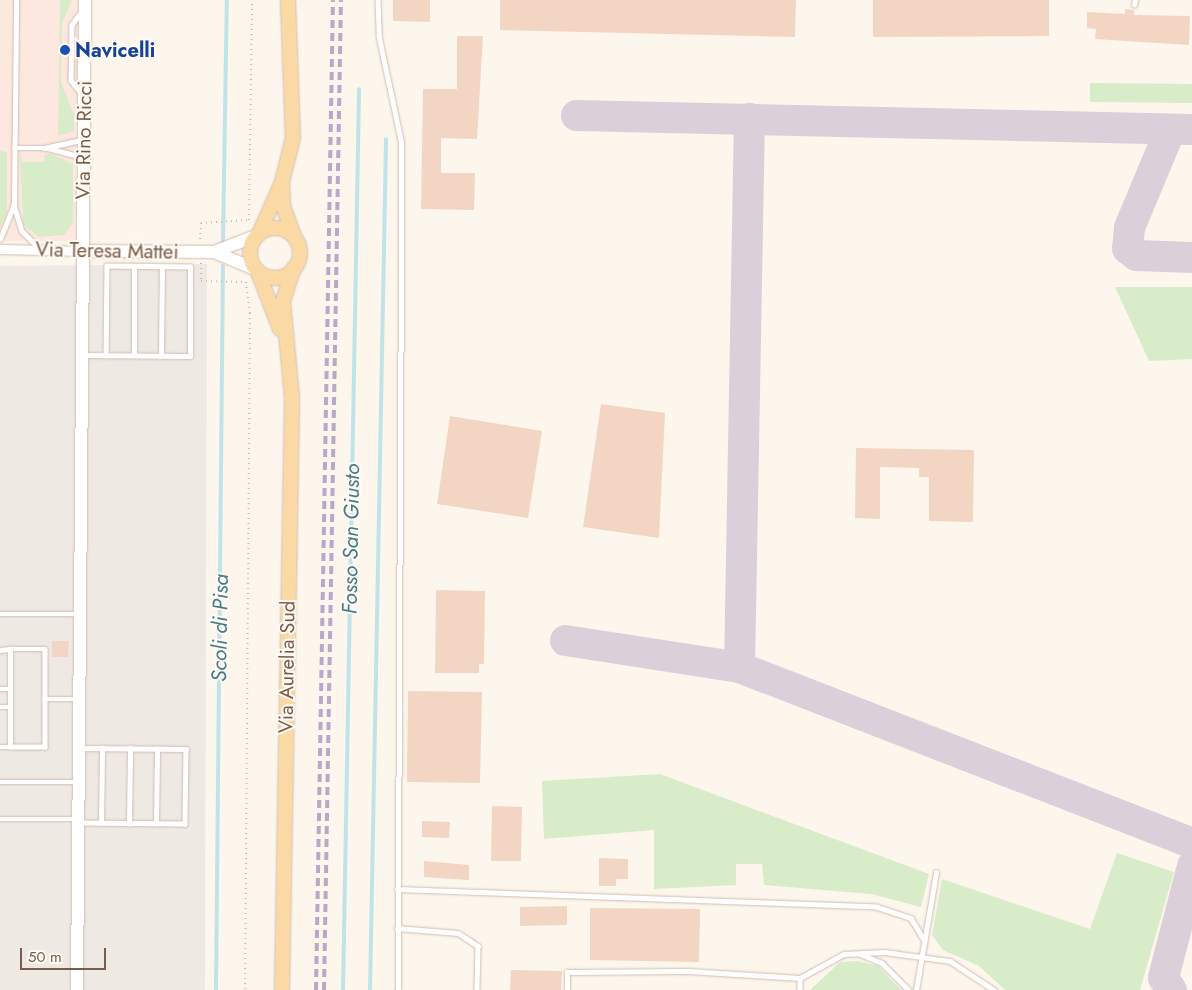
<!DOCTYPE html>
<html>
<head>
<meta charset="utf-8">
<style>
  body { margin:0 }
  #map { position:relative; width:1192px; height:990px; overflow:hidden; background:#fdf6ec; font-family:Jost,sans-serif }
  div>[style] { position:absolute }
  [style*='--x'] { left:calc(var(--x)*1px); top:calc(var(--y)*1px); width:calc(var(--w)*1px); rotate:calc(var(--a)*1deg) }
  .commercial>* { inset:0; background:#fde8e0 }
  .industrial>* { inset:0; background:#efe9e4 }
  .green>* { inset:0; background:#d8ecc9 }
  .stream>* { height:4px; margin:-2px; padding:0 2px; transform-origin:2px; border-radius:2px; background:#bfe3e8 }
  .taxiway>* { height:31px; margin:-15.5px; padding:0 15.5px; transform-origin:15.5px; border-radius:15.5px; background:#dbcfda }
  .building>* { inset:0; background:#f3d5c3 }
  .path>* { height:2px; margin-top:-1px; transform-origin:0; background:repeating-linear-gradient(90deg,#d9b8a5 0 1px,transparent 0 5px) }
  .roads { filter:drop-shadow(0 0 1px #d1beb0) drop-shadow(0 0 1px #d1beb0) }
  .lane>* { height:4.5px; margin:-2.25px; padding:0 2.25px; transform-origin:2.25px; border-radius:2.25px; background:#fff }
  .street>* { height:9px; margin:-4.5px; padding:0 4.5px; transform-origin:4.5px; border-radius:4.5px; background:#fff }
  .secondary>* { height:12px; margin:-6px; padding:0 6px; transform-origin:6px; border-radius:6px; background:#fff }
  .primary>* { height:14px; margin:-7px; padding:0 7px; transform-origin:7px; border-radius:7px; background:#fbd9a5 }
  .primary>.ring { margin:-7px; padding:0; box-sizing:content-box; background:none; border:14px solid #fbd9a5; border-radius:50% }
  .rail>* { height:4px; margin-top:-2px; transform-origin:0; background:repeating-linear-gradient(90deg,#b9a8c9 0 8px,transparent 0 13px) }
  .dots>* { width:14px; height:14px; translate:-50% -50%; box-sizing:border-box; border:2px solid #fffaf3; border-radius:50% }
  span { translate:-50% -50%; white-space:nowrap; text-align:center; line-height:1.15; -webkit-text-stroke:4px #fffaf3; paint-order:stroke }
  .transit-label { font-size:20px; color:#164399; font-weight:700 }
  .left { translate:0 -50%; text-align:left }
  .street-label { font-size:20px; color:#7a5c4d }
  .water-label { font-size:21px; color:#437c86; font-style:italic }
  .scale { position:absolute; left:20px; top:948px; width:86px; height:22px; box-sizing:border-box; border:2px solid #7a5c4d; border-top:0; padding-left:6px; font-size:15px; line-height:18px; white-space:nowrap; color:#7a5c4d; -webkit-text-stroke:4px #fffaf3; paint-order:stroke }
</style>
</head>
<body>
<div id="map">
  <div class="commercial">
    <div style="clip-path:polygon(0 0,78px 0,75px 241px,0 241px)"></div>
  </div>
  <div class="industrial">
    <div style="clip-path:polygon(207px 264px,205px 990px,0 990px,0 266px)"></div>
  </div>
  <div class="green">
    <div style="clip-path:polygon(60px 0,72px 0,62px 23px,61px 82px,74px 115px,74px 131px,58px 136px)"></div>
    <div style="clip-path:polygon(1090px 83px,1192px 84px,1192px 103px,1090px 102px)"></div>
    <div style="clip-path:polygon(0 151px,7px 152px,7px 212px,0 228px)"></div>
    <div style="clip-path:polygon(20px 154px,23px 162px,44px 162px,45px 154px,51px 154px,73px 164px,73px 222px,64px 235px,39px 237px,23px 224px)"></div>
    <div style="clip-path:polygon(1115px 287px,1192px 287px,1192px 359px,1149px 361px)"></div>
    <div style="clip-path:polygon(660px 774px,929px 874px,921px 907px,871px 894px,764px 885px,762px 864px,736px 864px,736px 885px,654px 889px,654px 830px,544px 839px,542px 781px)"></div>
    <div style="clip-path:polygon(1117px 853px,1174px 872px,1140px 990px,1005px 990px,979px 966px,943px 950px,932px 935px,942px 879px,1090px 929px)"></div>
    <div style="clip-path:polygon(857px 961px,878px 966px,901px 990px,810px 990px,840px 962px)"></div>
  </div>
  <div class="stream">
    <div style="--x:223;--y:243;--w:243;--a:-89.1"></div>
    <div style="--x:216;--y:990;--w:724;--a:-89.45"></div>
    <div style="--x:343;--y:990;--w:901;--a:-88.98"></div>
    <div style="--x:370;--y:990;--w:851;--a:-88.92"></div>
  </div>
  <div class="taxiway">
    <div style="--x:576;--y:115;--w:616;--a:1.3"></div>
    <div style="--x:1170;--y:129;--w:106;--a:112.7"></div>
    <div style="--x:1129;--y:227;--w:21;--a:95"></div>
    <div style="--x:1127;--y:248;--w:11;--a:38"></div>
    <div style="--x:1136;--y:255;--w:56;--a:2"></div>
    <div style="--x:565;--y:640;--w:176;--a:8.8"></div>
    <div style="--x:739;--y:667;--w:486;--a:21.2"></div>
    <div style="--x:739;--y:667;--w:549;--a:-88.96"></div>
    <div style="--x:1171;--y:990;--w:15;--a:-122"></div>
    <div style="--x:1163;--y:977;--w:115;--a:-75.4"></div>
  </div>
  <div class="building">
    <div style="clip-path:polygon(393px 0,430px 0,430px 22px,393px 21px)"></div>
    <div style="clip-path:polygon(500px 0,796px 0,795px 37px,500px 30px)"></div>
    <div style="clip-path:polygon(873px 0,1049px 0,1049px 36px,873px 37px)"></div>
    <div style="clip-path:polygon(1125px 9px,1134px 10px,1134px 15px,1190px 16px,1189px 45px,1095px 39px,1096px 29px,1087px 28px,1087px 12px,1125px 14px)"></div>
    <div style="clip-path:polygon(457px 36px,483px 36px,477px 139px,441px 138px,441px 173px,475px 173px,474px 210px,421px 209px,423px 89px,457px 89px)"></div>
    <div style="clip-path:polygon(601px 404px,665px 413px,659px 538px,583px 527px)"></div>
    <div style="clip-path:polygon(450px 416px,542px 431px,528px 518px,437px 504px)"></div>
    <div style="clip-path:polygon(856px 448px,974px 450px,973px 522px,929px 521px,929px 477px,919px 477px,919px 468px,880px 467px,880px 519px,855px 518px)"></div>
    <div style="clip-path:polygon(436px 590px,485px 591px,484px 664px,479px 664px,479px 673px,435px 673px)"></div>
    <div style="clip-path:polygon(52px 641px,69px 641px,68px 657px,52px 657px)"></div>
    <div style="clip-path:polygon(408px 691px,482px 692px,480px 783px,407px 782px)"></div>
    <div style="clip-path:polygon(492px 806px,522px 807px,521px 861px,491px 861px)"></div>
    <div style="clip-path:polygon(422px 821px,450px 822px,449px 838px,422px 837px)"></div>
    <div style="clip-path:polygon(599px 858px,628px 859px,628px 879px,616px 879px,616px 886px,599px 886px)"></div>
    <div style="clip-path:polygon(424px 861px,469px 865px,469px 880px,424px 877px)"></div>
    <div style="clip-path:polygon(567px 906px,567px 925px,520px 926px,520px 907px)"></div>
    <div style="clip-path:polygon(590px 908px,700px 909px,699px 962px,590px 960px)"></div>
    <div style="clip-path:polygon(511px 970px,562px 971px,561px 990px,510px 990px)"></div>
  </div>
  <div class="path">
    <div style="--x:200;--y:239;--w:16;--a:-86"></div>
    <div style="--x:201;--y:223;--w:48;--a:-3.6"></div>
    <div style="--x:249;--y:220;--w:220;--a:-89.2"></div>
    <div style="--x:201;--y:263;--w:18;--a:90"></div>
    <div style="--x:201;--y:281;--w:45;--a:1.3"></div>
    <div style="--x:246;--y:282;--w:31;--a:83"></div>
    <div style="--x:250;--y:313;--w:677;--a:90.42"></div>
  </div>
  <div class="roads">
    <div class="lane">
      <div style="--x:378;--y:0;--w:36;--a:88"></div>
      <div style="--x:379;--y:36;--w:110;--a:78"></div>
      <div style="--x:402;--y:144;--w:846;--a:90.27"></div>
      <div style="--x:1134;--y:5;--w:5;--a:-79"></div>
      <div style="--x:81;--y:13;--w:15;--a:127"></div>
      <div style="--x:72;--y:25;--w:55;--a:91"></div>
      <div style="--x:71;--y:80;--w:16;--a:52"></div>
      <div style="--x:14;--y:148;--w:30;--a:0"></div>
      <div style="--x:44;--y:148;--w:39;--a:-12"></div>
      <div style="--x:48;--y:148;--w:35;--a:15"></div>
      <div style="--x:14;--y:205;--w:27;--a:73"></div>
      <div style="--x:22;--y:231;--w:25;--a:45"></div>
      <div style="--x:0;--y:239;--w:38;--a:-68"></div>
      <div style="--x:14;--y:204;--w:204;--a:-89.4"></div>
      <div style="--x:84;--y:355;--w:106;--a:0.5"></div>
      <div style="--x:190;--y:356;--w:89;--a:-90"></div>
      <div style="--x:190;--y:267;--w:83;--a:-179.3"></div>
      <div style="--x:107;--y:266;--w:89;--a:90.6"></div>
      <div style="--x:134;--y:355;--w:88;--a:-90"></div>
      <div style="--x:161;--y:356;--w:89;--a:-89.4"></div>
      <div style="--x:0;--y:614;--w:79;--a:0"></div>
      <div style="--x:0;--y:650;--w:10;--a:-6"></div>
      <div style="--x:0;--y:689;--w:10;--a:0"></div>
      <div style="--x:45;--y:699;--w:48;--a:90"></div>
      <div style="--x:45;--y:747;--w:35;--a:180"></div>
      <div style="--x:10;--y:747;--w:98;--a:-90"></div>
      <div style="--x:10;--y:649;--w:35;--a:0"></div>
      <div style="--x:45;--y:649;--w:50;--a:90"></div>
      <div style="--x:45;--y:699;--w:33;--a:0"></div>
      <div style="--x:0;--y:707;--w:10;--a:0"></div>
      <div style="--x:0;--y:747;--w:10;--a:0"></div>
      <div style="--x:79;--y:748;--w:107;--a:0.5"></div>
      <div style="--x:186;--y:749;--w:75;--a:90.8"></div>
      <div style="--x:185;--y:824;--w:105;--a:-179.5"></div>
      <div style="--x:0;--y:782;--w:77;--a:0"></div>
      <div style="--x:0;--y:819;--w:77;--a:0"></div>
      <div style="--x:101;--y:823;--w:75;--a:-89.2"></div>
      <div style="--x:129;--y:824;--w:76;--a:-89.2"></div>
      <div style="--x:156;--y:824;--w:75;--a:-89.2"></div>
      <div style="--x:397;--y:889;--w:480;--a:2.1"></div>
      <div style="--x:877;--y:907;--w:36;--a:18"></div>
      <div style="--x:911;--y:918;--w:27;--a:59"></div>
      <div style="--x:397;--y:928;--w:61;--a:4.7"></div>
      <div style="--x:458;--y:933;--w:24;--a:33"></div>
      <div style="--x:478;--y:946;--w:44;--a:91.3"></div>
      <div style="--x:860;--y:954;--w:24;--a:22"></div>
      <div style="--x:882;--y:963;--w:38;--a:45"></div>
      <div style="--x:800;--y:978;--w:50;--a:-28.6"></div>
      <div style="--x:844;--y:954;--w:41;--a:-2.8"></div>
      <div style="--x:885;--y:952;--w:66;--a:7.9"></div>
      <div style="--x:950;--y:961;--w:53;--a:33.4"></div>
      <div style="--x:567;--y:990;--w:18;--a:-90"></div>
      <div style="--x:567;--y:972;--w:121;--a:-0.5"></div>
      <div style="--x:688;--y:971;--w:112;--a:3.6"></div>
      <div style="--x:800;--y:978;--w:12;--a:90"></div>
      <div style="--x:916;--y:990;--w:119;--a:-80.3"></div>
    </div>
    <div class="street">
      <div style="--x:0;--y:249;--w:84;--a:1.4"></div>
    </div>
    <div class="secondary">
      <div style="--x:84;--y:251;--w:130;--a:0.4"></div>
      <div style="--x:214;--y:252;--w:45;--a:-20.9"></div>
      <div style="--x:214;--y:252;--w:44;--a:22.5"></div>
      <div style="--x:77;--y:990;--w:990;--a:-89.54"></div>
    </div>
    <div class="primary">
      <div style="--x:282;--y:185;--w:21;--a:87"></div>
      <div style="--x:283;--y:206;--w:33;--a:70"></div>
      <div class="ring" style="left:250px;top:228px;width:36px;height:36px"></div>
      <div style="--x:259;--y:234;--w:57;--a:-66.1"></div>
      <div style="--x:282;--y:182;--w:45;--a:-76"></div>
      <div style="--x:293;--y:138;--w:138;--a:-92.1"></div>
      <div style="--x:258;--y:272;--w:61;--a:68.9"></div>
      <div style="--x:282;--y:990;--w:592;--a:-89.03"></div>
      <div style="--x:292;--y:398;--w:97;--a:-95.3"></div>
      <div style="--x:283;--y:301;--w:35;--a:-72"></div>
    </div>
  </div>
  <div class="rail">
    <div style="--x:316;--y:990;--w:990;--a:-89.02"></div>
    <div style="--x:324;--y:990;--w:990;--a:-89.02"></div>
  </div>
  <div class="dots">
    <div style="left:65px;top:50px;background:#1a4fb4"></div>
  </div>
  <div class="transit-label">
    <span class="left" style="left:75px;top:50px">Navicelli</span>
  </div>
  <div class="street-label">
    <span style="left:84px;top:140px;rotate:-89deg">Via Rino Ricci</span>
    <span style="left:107px;top:251px;rotate:1deg">Via Teresa Mattei</span>
    <span style="left:287px;top:667px;rotate:-89deg">Via Aurelia Sud</span>
  </div>
  <div class="water-label">
    <span style="left:351px;top:539px;rotate:-89deg">Fosso San Giusto</span>
    <span style="left:220px;top:628px;rotate:-89deg">Scoli di Pisa</span>
  </div>
  <div class="scale">50 m</div>
</div>
</body>
</html>
